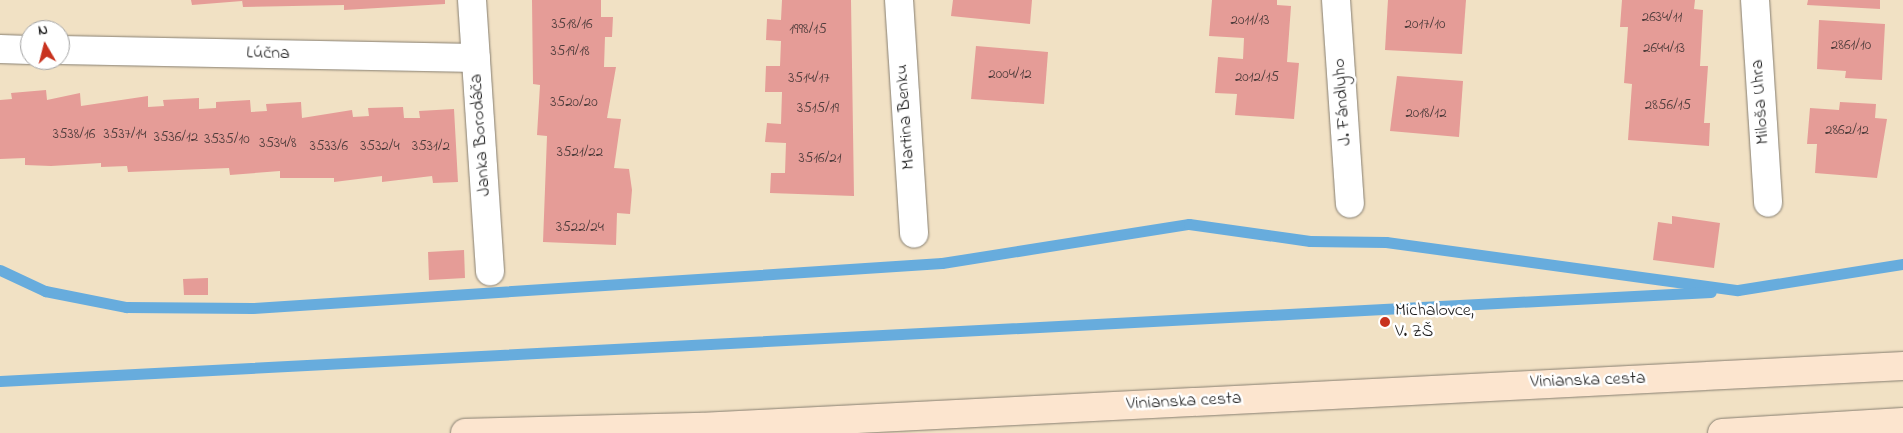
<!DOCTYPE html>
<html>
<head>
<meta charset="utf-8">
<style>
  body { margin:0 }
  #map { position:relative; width:1903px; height:433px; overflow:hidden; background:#f1e1c4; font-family:"Indie Flower",sans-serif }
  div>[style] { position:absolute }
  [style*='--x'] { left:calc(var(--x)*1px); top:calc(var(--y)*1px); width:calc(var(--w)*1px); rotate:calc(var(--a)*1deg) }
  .stream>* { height:11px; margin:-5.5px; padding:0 5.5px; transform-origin:5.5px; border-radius:5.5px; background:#67acdd }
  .building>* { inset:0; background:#e59c97 }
  .roads { filter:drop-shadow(0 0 1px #867e70) drop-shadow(0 0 1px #867e70) }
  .minor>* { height:28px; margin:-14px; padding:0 14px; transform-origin:14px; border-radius:14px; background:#fff }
  .secondary>* { height:28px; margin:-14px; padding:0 14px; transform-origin:14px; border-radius:14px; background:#fce5cf }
  .dots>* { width:14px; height:14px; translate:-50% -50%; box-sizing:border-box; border:2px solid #fff; border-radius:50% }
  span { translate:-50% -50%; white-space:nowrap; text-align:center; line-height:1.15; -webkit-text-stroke:5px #fff; paint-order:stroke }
  .number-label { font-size:15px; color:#4e3c3b }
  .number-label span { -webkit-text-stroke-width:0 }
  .street-label { font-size:18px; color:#1c1c1c }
  .poi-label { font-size:18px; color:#1c1c1c }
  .left { translate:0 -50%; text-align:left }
  .north { position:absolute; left:20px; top:20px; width:50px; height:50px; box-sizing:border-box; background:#fff; border:1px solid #a4a4a4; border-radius:50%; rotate:352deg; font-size:14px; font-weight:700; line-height:20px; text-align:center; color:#1c1c1c }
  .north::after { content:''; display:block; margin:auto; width:18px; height:22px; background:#c8321e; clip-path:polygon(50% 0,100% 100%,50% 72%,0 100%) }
</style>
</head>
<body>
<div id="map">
  <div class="stream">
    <div style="--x:0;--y:270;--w:50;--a:25"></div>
    <div style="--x:45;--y:291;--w:83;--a:11.2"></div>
    <div style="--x:126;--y:307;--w:126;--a:0.5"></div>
    <div style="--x:252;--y:308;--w:691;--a:-3.73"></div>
    <div style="--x:942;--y:263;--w:250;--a:-9"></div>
    <div style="--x:1189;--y:224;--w:122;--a:8"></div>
    <div style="--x:1310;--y:241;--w:76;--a:0.8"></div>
    <div style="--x:1386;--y:242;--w:355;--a:7.8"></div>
    <div style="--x:1738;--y:290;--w:167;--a:-9"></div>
    <div style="--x:0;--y:381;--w:1713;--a:-2.98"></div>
  </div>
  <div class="building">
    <div style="clip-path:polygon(191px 0,242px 0,242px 1px,192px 5px)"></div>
    <div style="clip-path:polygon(242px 0,445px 0,445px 4px,344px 10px,344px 5px,243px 7px)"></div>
    <div style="clip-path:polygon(532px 0,601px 0,601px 17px,613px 17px,612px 37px,605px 37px,604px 67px,616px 67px,607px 118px,621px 119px,614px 168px,629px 169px,632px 190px,630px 214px,617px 213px,616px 245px,543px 242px,547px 136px,537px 135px,540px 85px,533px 84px)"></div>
    <div style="clip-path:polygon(782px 0,851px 0,854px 196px,770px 193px,771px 173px,785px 173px,786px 143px,765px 142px,767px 123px,781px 124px,782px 92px,765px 92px,766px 66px,780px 66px,781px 41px,766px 40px,767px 19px,781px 20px)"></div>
    <div style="clip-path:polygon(953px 0,1032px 0,1030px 24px,951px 16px)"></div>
    <div style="clip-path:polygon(1212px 0,1277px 0,1277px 5px,1291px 6px,1287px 62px,1299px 63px,1294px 119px,1235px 115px,1237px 94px,1215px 93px,1218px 57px,1243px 59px,1244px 38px,1209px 36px)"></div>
    <div style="clip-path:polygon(1388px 0,1466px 0,1462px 54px,1385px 50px)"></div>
    <div style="clip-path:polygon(1622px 0,1695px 0,1694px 9px,1703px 10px,1700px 66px,1708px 66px,1704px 123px,1710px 123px,1709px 146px,1628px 140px,1632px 84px,1624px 83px,1628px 27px,1620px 27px)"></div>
    <div style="clip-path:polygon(1808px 0,1880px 0,1880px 9px,1807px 5px)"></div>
    <div style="clip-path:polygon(1819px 20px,1885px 24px,1882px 80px,1845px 78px,1846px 71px,1817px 69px)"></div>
    <div style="clip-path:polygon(976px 46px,1048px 52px,1044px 104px,971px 99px)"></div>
    <div style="clip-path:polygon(1397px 76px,1463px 81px,1459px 137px,1390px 131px)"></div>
    <div style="clip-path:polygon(46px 90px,47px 100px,80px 93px,81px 106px,148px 96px,148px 107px,164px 106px,163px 100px,199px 98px,199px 109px,216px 108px,216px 102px,250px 100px,251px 112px,267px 111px,266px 104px,301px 102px,302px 118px,352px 110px,353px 117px,369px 116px,368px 108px,403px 107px,404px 118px,420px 118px,419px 111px,454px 109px,458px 182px,433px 183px,432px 176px,382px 182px,382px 176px,334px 182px,334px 178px,280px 178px,280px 171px,230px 175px,229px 168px,128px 172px,127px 166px,101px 167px,101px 163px,51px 166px,25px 165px,25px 158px,0 159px,0 100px,12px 99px,11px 93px)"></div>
    <div style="clip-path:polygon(1840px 102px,1876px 104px,1875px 118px,1887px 119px,1877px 178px,1815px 173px,1817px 144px,1807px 144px,1810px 108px,1839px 110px)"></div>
    <div style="clip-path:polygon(1672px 216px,1720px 223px,1714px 268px,1653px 260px,1658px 222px,1672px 224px)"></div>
    <div style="clip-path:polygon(464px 250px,465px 278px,429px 280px,428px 252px)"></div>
    <div style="clip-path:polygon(208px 278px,208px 295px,184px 295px,183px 279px)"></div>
  </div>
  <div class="roads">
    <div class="minor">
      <div style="--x:472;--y:0;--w:272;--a:86.2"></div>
      <div style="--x:899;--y:0;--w:234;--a:86.3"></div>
      <div style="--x:1336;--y:0;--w:204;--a:86.1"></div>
      <div style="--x:1755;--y:0;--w:203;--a:86.3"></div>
      <div style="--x:0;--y:49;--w:30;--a:2"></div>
      <div style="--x:60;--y:50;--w:416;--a:1.1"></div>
    </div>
    <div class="secondary">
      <div style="--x:465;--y:433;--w:235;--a:-1.5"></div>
      <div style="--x:700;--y:427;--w:1205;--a:-2.9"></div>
      <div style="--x:1722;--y:433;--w:181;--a:-3.5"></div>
    </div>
  </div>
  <div class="dots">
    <div style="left:1385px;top:322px;background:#c8321e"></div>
  </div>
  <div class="number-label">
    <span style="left:1662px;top:18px">2634/11</span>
    <span style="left:1250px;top:21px">2011/13</span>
    <span style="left:572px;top:25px">3518/16</span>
    <span style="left:1425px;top:25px">2017/10</span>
    <span style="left:808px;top:30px">1998/15</span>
    <span style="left:1851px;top:46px">2861/10</span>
    <span style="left:1664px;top:49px">2644/13</span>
    <span style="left:570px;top:52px">3519/18</span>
    <span style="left:1010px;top:75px">2004/12</span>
    <span style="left:1257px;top:78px">2012/15</span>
    <span style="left:809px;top:79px">3514/17</span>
    <span style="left:574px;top:103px">3520/20</span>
    <span style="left:1668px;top:106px">2856/15</span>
    <span style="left:818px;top:109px">3515/19</span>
    <span style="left:1426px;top:114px">2018/12</span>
    <span style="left:1847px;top:131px">2862/12</span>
    <span style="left:74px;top:135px">3538/16</span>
    <span style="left:125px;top:135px">3537/14</span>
    <span style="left:176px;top:138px">3536/12</span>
    <span style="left:227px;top:140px">3535/10</span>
    <span style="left:278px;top:144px">3534/8</span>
    <span style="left:329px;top:147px">3533/6</span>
    <span style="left:380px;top:147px">3532/4</span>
    <span style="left:431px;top:147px">3531/2</span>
    <span style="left:580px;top:153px">3521/22</span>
    <span style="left:820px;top:159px">3516/21</span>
    <span style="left:580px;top:228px">3522/24</span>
  </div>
  <div class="street-label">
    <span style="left:268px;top:54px;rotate:1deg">Lúčna</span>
    <span style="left:1343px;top:102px;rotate:-94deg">J. Fándlyho</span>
    <span style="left:1761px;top:102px;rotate:-94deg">Miloša Uhra</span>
    <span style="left:906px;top:117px;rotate:-94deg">Martina Benku</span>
    <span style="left:481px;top:135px;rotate:-94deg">Janka Borodáča</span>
    <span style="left:1588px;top:381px;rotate:-2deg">Vinianska cesta</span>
    <span style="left:1184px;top:402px;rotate:-3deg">Vinianska cesta</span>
  </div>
  <div class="poi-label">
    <span class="left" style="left:1395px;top:322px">Michalovce,<br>V. ZŠ</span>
  </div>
  <div class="north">N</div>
</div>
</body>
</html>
